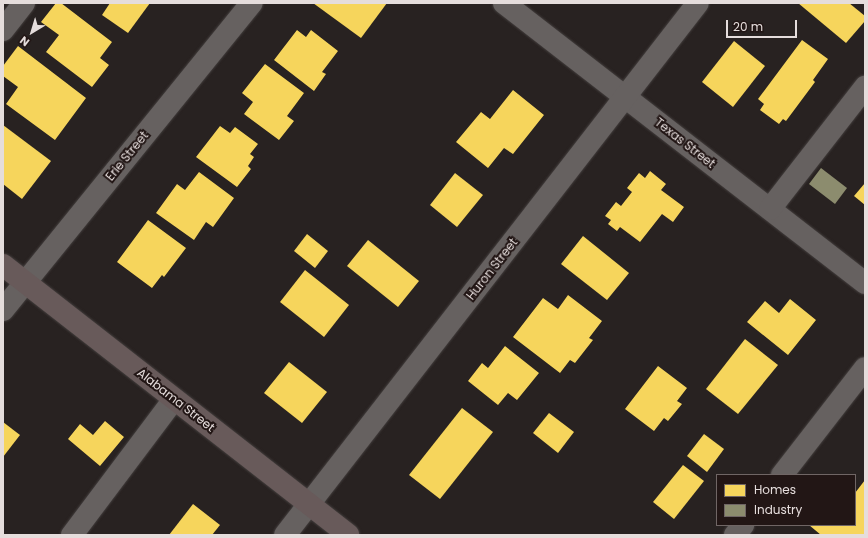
<!DOCTYPE html>
<html>
<head>
<meta charset="utf-8">
<style>
  body { margin:0 }
  #map { position:relative; width:868px; height:538px; overflow:hidden; background:#282221; font-family:Poppins,sans-serif }
  div>[style] { position:absolute }
  [style*='--x'] { left:calc(var(--x)*1px); top:calc(var(--y)*1px); width:calc(var(--w)*1px); rotate:calc(var(--a)*1deg) }
  .homes>* { inset:0; background:#f6d55c }
  .industry>* { inset:0; background:#8c8c6e }
  .roads { filter:drop-shadow(0 0 1px #433e3d) drop-shadow(0 0 1px #433e3d) }
  .minor>* { height:22px; margin:-11px; padding:0 11px; transform-origin:11px; border-radius:11px; background:#666160 }
  .major>* { height:22px; margin:-11px; padding:0 11px; transform-origin:11px; border-radius:11px; background:#685a5a }
  span { translate:-50% -50%; white-space:nowrap; text-align:center; line-height:1.15; -webkit-text-stroke:4px #221615; paint-order:stroke }
  .street-label { font-size:12px; color:#e5dddc }
  .frame { position:absolute; inset:0; border:4px solid #e5dddc; pointer-events:none }
  .legend { position:absolute; left:716px; top:474px; width:140px; height:52px; box-sizing:border-box; background:#221615; border:1px solid #706665; margin:0; padding:5px 7px; list-style:none; font-size:12px; color:#e5dddc }
  .legend li { display:flex; align-items:center; gap:8px; height:20px }
  .legend b { width:20px; border:1px solid #706665 }
  .north { position:absolute; left:12px; top:12px; width:40px; height:40px; -webkit-text-stroke:3px #221615; paint-order:stroke; rotate:218deg; font-size:11px; font-weight:700; line-height:16px; text-align:center; color:#e5dddc }
  .north::after { content:''; display:block; margin:auto; width:14px; height:18px; background:#e5dddc; clip-path:polygon(50% 0,100% 100%,50% 72%,0 100%) }
  .scale { position:absolute; left:726px; top:20px; width:71px; height:18px; box-sizing:border-box; border:2px solid #e5dddc; border-top:0; padding-left:5px; font-size:12px; line-height:14px; white-space:nowrap; color:#e5dddc; -webkit-text-stroke:3px #221615; paint-order:stroke }
</style>
</head>
<body>
<div id="map">
  <div class="homes">
    <div style="clip-path:polygon(56px 3px,61px 3px,112px 42px,100px 58px,109px 65px,92px 87px,46px 52px,59px 35px,41px 22px)"></div>
    <div style="clip-path:polygon(110px 3px,150px 3px,128px 33px,102px 15px)"></div>
    <div style="clip-path:polygon(313px 3px,387px 3px,361px 38px)"></div>
    <div style="clip-path:polygon(798px 3px,849px 3px,865px 16px,865px 21px,846px 43px)"></div>
    <div style="clip-path:polygon(297px 30px,306px 37px,311px 30px,338px 51px,322px 72px,326px 74px,314px 91px,274px 60px)"></div>
    <div style="clip-path:polygon(802px 40px,828px 59px,813px 80px,815px 82px,786px 121px,783px 119px,779px 124px,760px 110px,764px 104px,758px 99px)"></div>
    <div style="clip-path:polygon(734px 41px,765px 66px,733px 107px,702px 82px)"></div>
    <div style="clip-path:polygon(18px 46px,86px 98px,55px 140px,6px 104px,18px 87px,3px 76px,3px 66px)"></div>
    <div style="clip-path:polygon(265px 64px,304px 93px,287px 116px,294px 121px,279px 140px,244px 114px,253px 102px,242px 93px)"></div>
    <div style="clip-path:polygon(513px 90px,544px 115px,513px 154px,504px 148px,488px 168px,456px 142px,481px 112px,490px 119px)"></div>
    <div style="clip-path:polygon(3px 125px,51px 161px,22px 199px,3px 184px)"></div>
    <div style="clip-path:polygon(220px 126px,230px 133px,235px 127px,258px 144px,250px 154px,254px 157px,248px 166px,251px 169px,237px 187px,196px 157px)"></div>
    <div style="clip-path:polygon(650px 171px,666px 184px,661px 190px,684px 207px,673px 222px,662px 214px,640px 242px,620px 227px,617px 231px,608px 224px,611px 220px,605px 216px,616px 202px,621px 206px,632px 192px,627px 188px,639px 173px,645px 178px)"></div>
    <div style="clip-path:polygon(199px 172px,234px 198px,213px 227px,206px 222px,194px 240px,156px 213px,177px 184px,185px 190px)"></div>
    <div style="clip-path:polygon(455px 173px,483px 195px,457px 227px,430px 205px)"></div>
    <div style="clip-path:polygon(865px 183px,865px 205px,854px 196px)"></div>
    <div style="clip-path:polygon(148px 220px,186px 248px,164px 277px,162px 275px,152px 288px,117px 262px)"></div>
    <div style="clip-path:polygon(307px 234px,328px 251px,315px 268px,294px 251px)"></div>
    <div style="clip-path:polygon(583px 236px,629px 273px,607px 300px,561px 264px)"></div>
    <div style="clip-path:polygon(368px 240px,419px 281px,398px 307px,347px 266px)"></div>
    <div style="clip-path:polygon(305px 270px,349px 305px,324px 337px,280px 302px)"></div>
    <div style="clip-path:polygon(568px 295px,602px 321px,589px 338px,593px 340px,575px 363px,570px 360px,560px 373px,513px 337px,543px 298px,558px 309px)"></div>
    <div style="clip-path:polygon(790px 299px,816px 320px,788px 355px,747px 322px,765px 301px,779px 313px)"></div>
    <div style="clip-path:polygon(745px 339px,778px 365px,738px 414px,706px 389px)"></div>
    <div style="clip-path:polygon(505px 346px,539px 373px,517px 400px,508px 393px,498px 405px,468px 381px,482px 363px,488px 368px)"></div>
    <div style="clip-path:polygon(289px 362px,327px 392px,302px 423px,264px 393px)"></div>
    <div style="clip-path:polygon(658px 366px,687px 388px,677px 401px,682px 404px,668px 421px,664px 418px,654px 431px,625px 409px)"></div>
    <div style="clip-path:polygon(462px 408px,493px 432px,440px 499px,409px 475px)"></div>
    <div style="clip-path:polygon(549px 413px,574px 432px,558px 453px,533px 433px)"></div>
    <div style="clip-path:polygon(105px 421px,124px 437px,100px 466px,68px 439px,80px 424px,93px 435px)"></div>
    <div style="clip-path:polygon(3px 422px,20px 435px,3px 457px)"></div>
    <div style="clip-path:polygon(704px 434px,724px 449px,707px 472px,687px 456px)"></div>
    <div style="clip-path:polygon(683px 465px,704px 481px,674px 519px,653px 502px)"></div>
    <div style="clip-path:polygon(865px 480px,865px 535px,821px 535px,809px 525px,855px 525px,855px 493px)"></div>
    <div style="clip-path:polygon(193px 504px,220px 525px,212px 535px,169px 535px)"></div>
  </div>
  <div class="industry">
    <div style="clip-path:polygon(821px 168px,847px 188px,835px 204px,809px 184px)"></div>
  </div>
  <div class="roads">
    <div class="minor">
      <div style="--x:504;--y:3;--w:457;--a:37.8"></div>
      <div style="--x:3;--y:30;--w:34;--a:-52"></div>
      <div style="--x:770;--y:209;--w:155;--a:-52.1"></div>
      <div style="--x:3;--y:310;--w:395;--a:-51"></div>
      <div style="--x:782;--y:475;--w:135;--a:-52.2"></div>
      <div style="--x:72;--y:535;--w:170;--a:-53.1"></div>
      <div style="--x:285;--y:535;--w:673;--a:-52.18"></div>
      <div style="--x:735;--y:535;--w:13;--a:-51"></div>
    </div>
    <div class="major">
      <div style="--x:3;--y:265;--w:438;--a:38"></div>
    </div>
  </div>
  <div class="street-label">
    <span style="left:685px;top:143px;rotate:38deg">Texas Street</span>
    <span style="left:127px;top:156px;rotate:-51deg">Erie Street</span>
    <span style="left:492px;top:269px;rotate:-52deg">Huron Street</span>
    <span style="left:176px;top:400px;rotate:38deg">Alabama Street</span>
  </div>
  <div class="frame"></div>
  <ul class="legend">
  <li><b style="height:11px;background:#f6d55c"></b>Homes</li>
  <li><b style="height:11px;background:#8c8c6e"></b>Industry</li>
  </ul>
  <div class="north">N</div>
  <div class="scale">20 m</div>
</div>
</body>
</html>
